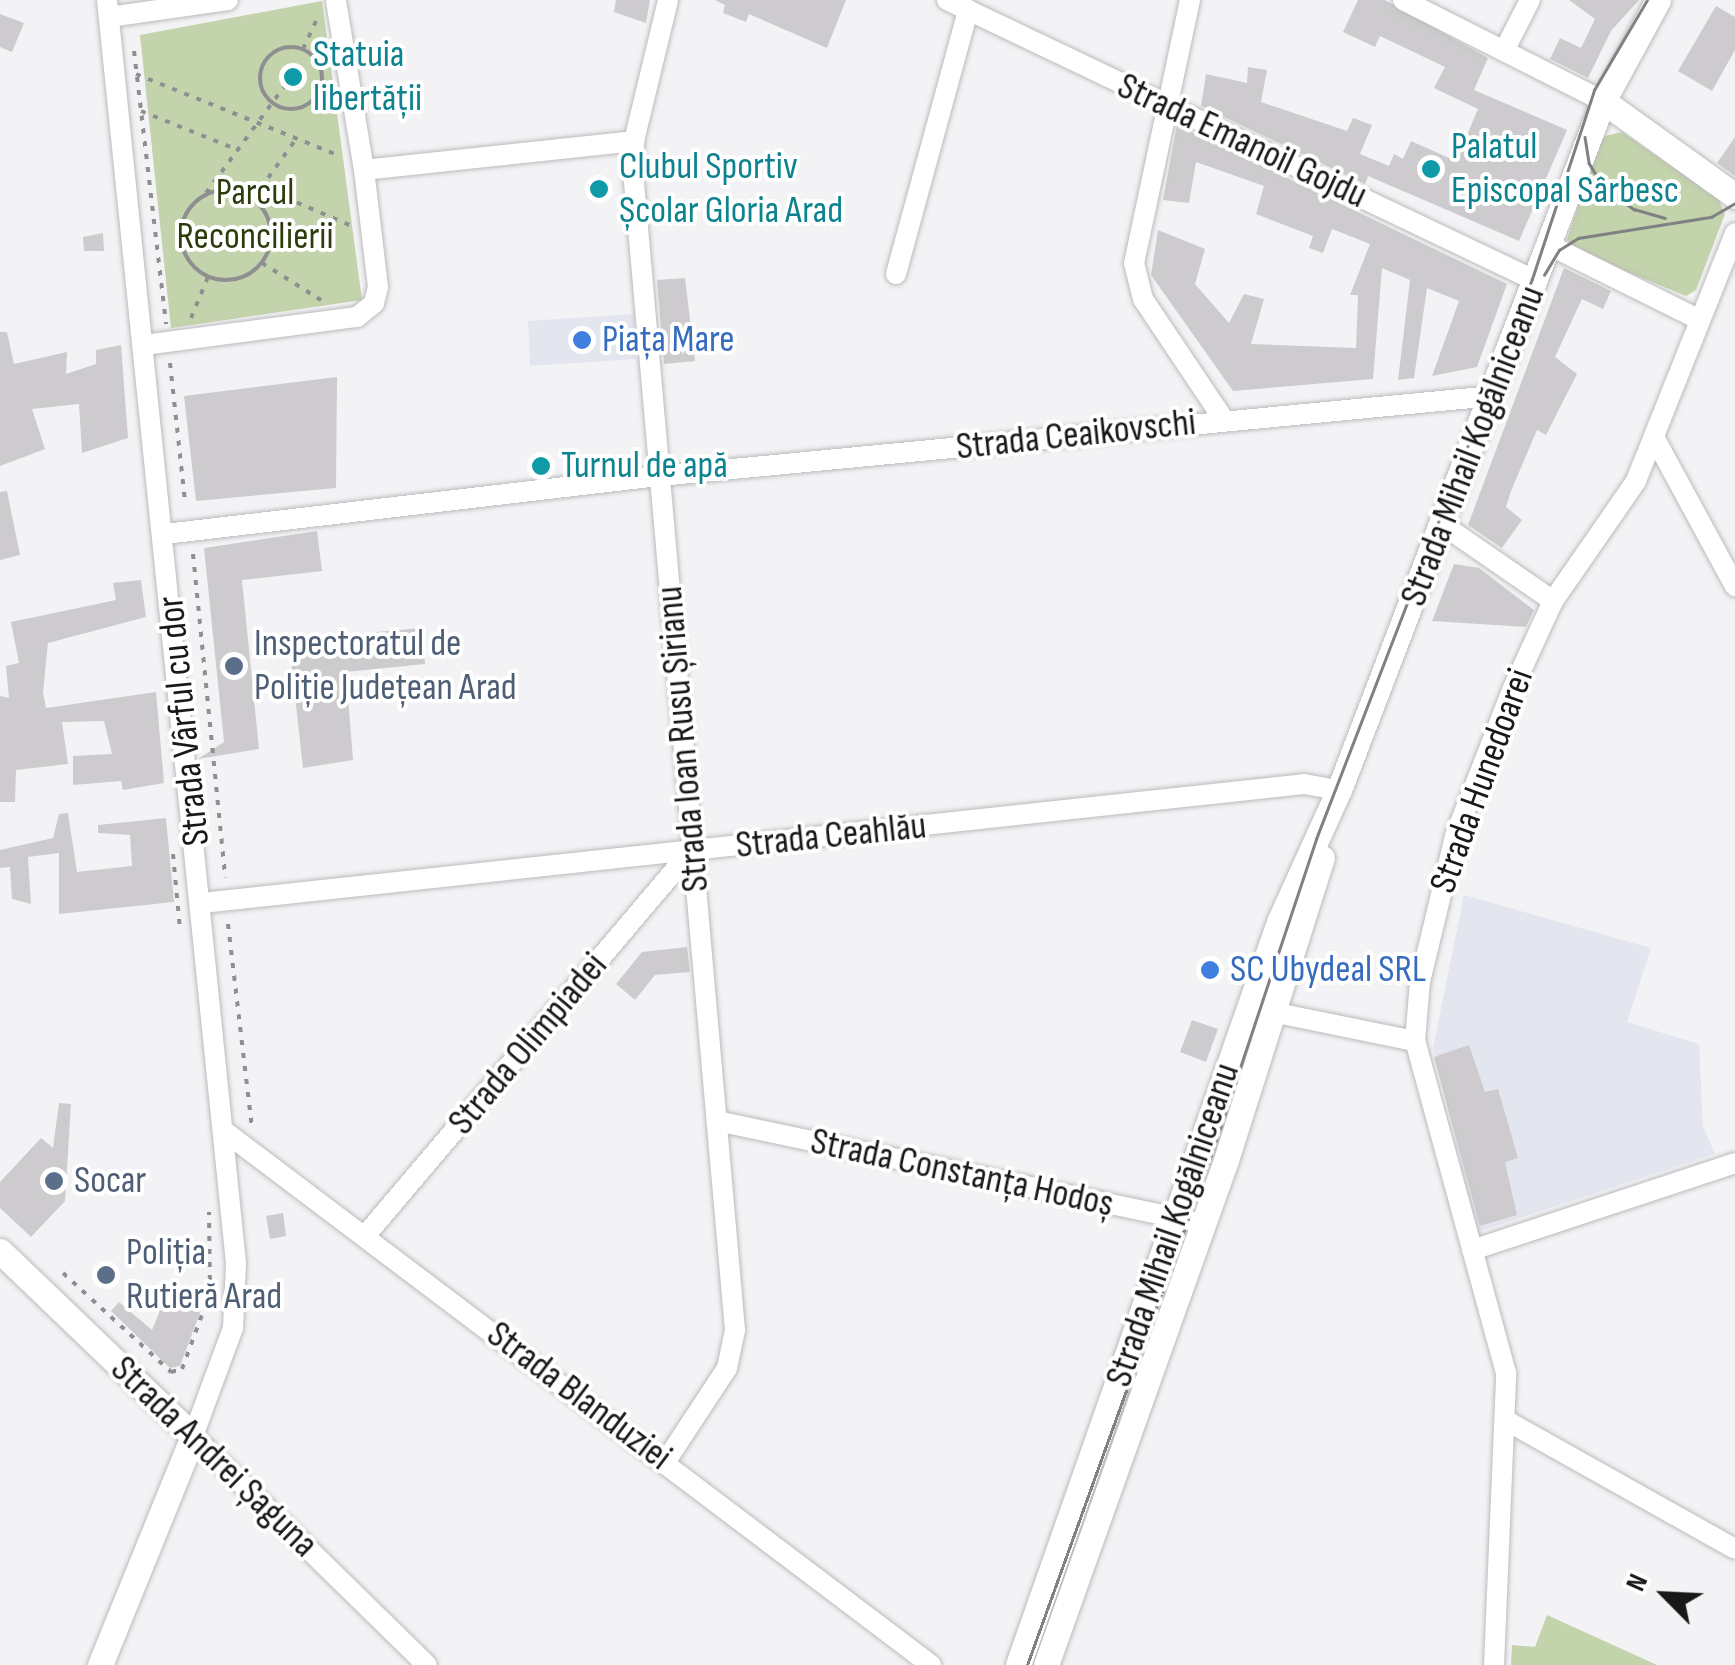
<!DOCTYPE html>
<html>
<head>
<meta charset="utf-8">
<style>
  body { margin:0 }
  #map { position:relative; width:1735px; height:1665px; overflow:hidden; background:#f3f3f6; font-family:"Sofia Sans Condensed",sans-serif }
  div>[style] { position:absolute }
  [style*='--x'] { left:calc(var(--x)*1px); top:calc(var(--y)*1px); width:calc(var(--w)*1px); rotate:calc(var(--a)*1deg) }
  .built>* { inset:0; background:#e4e6ef }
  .green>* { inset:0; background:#c3d3ab }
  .building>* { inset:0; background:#cdcbcd }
  .path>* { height:4px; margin-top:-2px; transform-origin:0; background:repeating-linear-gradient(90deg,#8f8f91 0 5px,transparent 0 13px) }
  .path>.ring { margin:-2px; padding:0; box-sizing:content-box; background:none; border:4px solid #8f8f91; border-radius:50% }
  .roads { filter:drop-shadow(0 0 2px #bbbbbd) drop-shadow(0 0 2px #bbbbbd) }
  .minor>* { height:20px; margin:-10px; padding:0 10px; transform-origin:10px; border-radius:10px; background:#fff }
  .major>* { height:25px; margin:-12.5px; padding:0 12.5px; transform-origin:12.5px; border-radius:12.5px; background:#fff }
  .tram>* { height:2.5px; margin:-1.25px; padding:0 1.25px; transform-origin:1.25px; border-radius:1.25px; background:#818183 }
  .dots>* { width:28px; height:28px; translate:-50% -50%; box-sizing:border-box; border:5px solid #fff; border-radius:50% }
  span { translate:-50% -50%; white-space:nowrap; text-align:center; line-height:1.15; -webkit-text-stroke:8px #fff; paint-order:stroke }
  .culture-label { font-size:38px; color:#0d838f }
  .left { translate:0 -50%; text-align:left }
  .street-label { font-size:38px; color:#181819 }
  .park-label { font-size:38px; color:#2d3b0d }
  .shop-label { font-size:38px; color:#366cbe }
  .service-label { font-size:38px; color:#4e5e75 }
  .north { position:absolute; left:1615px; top:1545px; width:100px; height:100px; -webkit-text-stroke:8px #fff; paint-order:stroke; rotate:294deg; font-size:28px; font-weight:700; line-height:40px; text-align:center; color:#181819 }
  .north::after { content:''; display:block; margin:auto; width:35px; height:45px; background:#181819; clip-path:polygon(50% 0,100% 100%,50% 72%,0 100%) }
</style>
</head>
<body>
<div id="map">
  <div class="built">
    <div style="clip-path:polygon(634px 314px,636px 359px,530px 366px,528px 321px)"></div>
    <div style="clip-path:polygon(1464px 895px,1651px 948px,1627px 1022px,1699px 1044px,1703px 1126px,1715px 1154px,1477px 1232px,1433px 1048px)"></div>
  </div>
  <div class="green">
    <div style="clip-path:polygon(322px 1px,362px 300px,171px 328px,140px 35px)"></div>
    <div style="clip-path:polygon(1622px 132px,1718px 198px,1725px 214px,1696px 290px,1686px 296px,1579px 252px,1567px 239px,1601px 137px)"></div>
    <div style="clip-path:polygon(1547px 1615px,1657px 1665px,1511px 1665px,1512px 1645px,1535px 1647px)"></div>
  </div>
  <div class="building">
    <div style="clip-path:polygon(616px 0,650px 0,646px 23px,614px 12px)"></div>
    <div style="clip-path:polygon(715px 0,846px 0,827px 48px,749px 14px,746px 22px,723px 13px,725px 5px)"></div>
    <div style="clip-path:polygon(1358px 0,1385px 0,1488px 58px,1474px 90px,1567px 130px,1519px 241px,1368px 176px,1365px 184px,1201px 106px,1206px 74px,1247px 83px,1248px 67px,1267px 70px,1261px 102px,1347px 131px,1353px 118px,1372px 125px,1360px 154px,1389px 166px,1394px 154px,1403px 159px,1411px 141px,1456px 161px,1478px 109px,1434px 88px,1445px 67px,1380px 36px,1375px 47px,1343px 32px)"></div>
    <div style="clip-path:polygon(1569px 0,1639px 0,1611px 31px,1588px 78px,1550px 59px,1560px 38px,1581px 48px,1595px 19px)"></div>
    <div style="clip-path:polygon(1716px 6px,1735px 17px,1735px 50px,1712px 91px,1678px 71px)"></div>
    <div style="clip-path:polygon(0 14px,24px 23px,12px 52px,0 47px)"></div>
    <div style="clip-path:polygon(1177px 125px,1507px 284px,1477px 367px,1432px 376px,1459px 301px,1427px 288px,1414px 378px,1398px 380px,1410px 280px,1382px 268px,1373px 379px,1233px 391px,1151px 275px,1158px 230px,1205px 249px,1195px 284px,1229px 323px,1244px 294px,1264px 299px,1251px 344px,1356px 348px,1358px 295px,1350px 295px,1370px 244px,1332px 229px,1323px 253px,1309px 248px,1313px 236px,1256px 214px,1264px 186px,1196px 162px,1189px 203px,1163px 200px)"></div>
    <div style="clip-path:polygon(1735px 137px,1735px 176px,1717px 163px)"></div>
    <div style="clip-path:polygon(103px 233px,104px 251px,84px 251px,83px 237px)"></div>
    <div style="clip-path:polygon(1564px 268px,1611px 291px,1603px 309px,1582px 299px,1555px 357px,1577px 374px,1546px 435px,1537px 430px,1511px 491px,1506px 507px,1522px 520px,1502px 548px,1468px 525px)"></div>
    <div style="clip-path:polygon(685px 278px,695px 361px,664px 364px,657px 280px)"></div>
    <div style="clip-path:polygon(0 332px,7px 332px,14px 364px,67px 352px,66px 374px,96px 364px,96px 350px,121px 345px,128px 438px,82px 453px,79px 404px,32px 409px,45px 449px,0 466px)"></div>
    <div style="clip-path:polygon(337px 377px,336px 488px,196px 501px,184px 396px)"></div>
    <div style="clip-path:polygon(7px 491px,20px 555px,0 560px,0 492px)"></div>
    <div style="clip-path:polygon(317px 531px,322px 571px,242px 580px,259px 749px,198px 759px,224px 742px,204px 548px)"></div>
    <div style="clip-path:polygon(1454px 564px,1479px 568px,1534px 610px,1526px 627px,1432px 621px)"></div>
    <div style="clip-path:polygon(141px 580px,146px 617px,48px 643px,43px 692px,46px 708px,156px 692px,164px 783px,123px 790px,121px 781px,73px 785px,73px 756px,112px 754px,104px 721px,62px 722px,68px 764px,16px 770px,15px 802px,0 802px,0 696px,9px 698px,6px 666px,19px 663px,11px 622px,116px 600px,113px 583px)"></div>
    <div style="clip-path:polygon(421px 628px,425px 664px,346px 672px,353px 760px,303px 768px,290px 651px,309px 649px,308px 638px)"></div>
    <div style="clip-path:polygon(68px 813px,77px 872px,132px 866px,130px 835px,98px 833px,98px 825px,166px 818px,174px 902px,59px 914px,59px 853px,28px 857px,31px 904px,12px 899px,10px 867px,0 868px,0 850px,53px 838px,59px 814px)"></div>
    <div style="clip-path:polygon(687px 947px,690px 972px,655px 975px,635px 1000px,616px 984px,642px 952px)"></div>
    <div style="clip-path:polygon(1192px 1020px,1218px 1029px,1206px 1062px,1180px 1052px)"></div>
    <div style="clip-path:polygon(1469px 1045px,1485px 1092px,1498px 1089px,1518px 1158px,1505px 1162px,1517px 1215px,1480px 1226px,1434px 1057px)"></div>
    <div style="clip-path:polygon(59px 1103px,71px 1104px,65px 1201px,31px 1237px,0 1208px,0 1182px,41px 1138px,53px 1148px)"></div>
    <div style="clip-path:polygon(283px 1213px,286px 1236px,270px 1239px,266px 1216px)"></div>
    <div style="clip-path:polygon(171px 1284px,204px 1302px,180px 1366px,170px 1368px,111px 1311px,119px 1302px,152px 1330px)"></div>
  </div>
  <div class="path">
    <div class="ring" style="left:260px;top:47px;width:58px;height:58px"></div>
    <div style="--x:303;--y:49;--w:35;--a:-65"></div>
    <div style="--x:134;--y:51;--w:275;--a:83.3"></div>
    <div style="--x:136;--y:74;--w:220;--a:21.9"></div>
    <div style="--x:141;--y:111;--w:105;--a:21.9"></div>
    <div style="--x:261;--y:187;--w:101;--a:23.3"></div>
    <div class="ring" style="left:181px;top:190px;width:86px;height:86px"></div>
    <div style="--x:206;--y:193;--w:132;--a:-53.7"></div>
    <div style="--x:253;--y:199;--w:74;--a:-54.4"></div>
    <div style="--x:262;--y:263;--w:70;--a:32.1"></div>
    <div style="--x:191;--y:318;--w:44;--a:-67.5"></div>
    <div style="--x:170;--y:363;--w:140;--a:83.8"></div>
    <div style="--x:193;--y:554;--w:325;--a:84.3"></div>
    <div style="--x:173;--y:854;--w:75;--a:84.7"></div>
    <div style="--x:228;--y:924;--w:205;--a:83.3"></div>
    <div style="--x:63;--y:1273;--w:147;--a:42.5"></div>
    <div style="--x:171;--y:1372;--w:11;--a:-15"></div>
    <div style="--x:182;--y:1369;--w:81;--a:-69.8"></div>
    <div style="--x:210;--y:1293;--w:81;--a:-90.7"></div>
  </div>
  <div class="roads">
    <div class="minor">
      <div style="--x:107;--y:0;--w:1271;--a:84.17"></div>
      <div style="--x:236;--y:1264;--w:64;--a:92.7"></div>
      <div style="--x:233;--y:1328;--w:115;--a:110.3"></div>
      <div style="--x:193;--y:1436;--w:327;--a:44.4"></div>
      <div style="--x:947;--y:0;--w:653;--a:25.5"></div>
      <div style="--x:1190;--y:0;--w:269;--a:102"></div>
      <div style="--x:1134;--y:263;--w:37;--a:76"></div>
      <div style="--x:1143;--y:299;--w:146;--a:56.2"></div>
      <div style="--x:1403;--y:0;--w:224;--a:26.8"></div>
      <div style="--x:109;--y:17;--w:120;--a:-8.1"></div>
      <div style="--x:1504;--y:51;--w:57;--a:-63"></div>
      <div style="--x:364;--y:170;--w:272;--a:-6.1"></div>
      <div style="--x:1551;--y:246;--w:166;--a:26.4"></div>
      <div style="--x:896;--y:274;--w:274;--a:-74.7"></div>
      <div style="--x:144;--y:345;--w:215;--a:-7.5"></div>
      <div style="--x:357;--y:317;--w:22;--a:-39"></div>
      <div style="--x:374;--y:303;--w:16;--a:-76"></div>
      <div style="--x:378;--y:287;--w:118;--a:-96.8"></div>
      <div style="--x:364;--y:170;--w:172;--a:-99.4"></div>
      <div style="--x:1654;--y:437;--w:170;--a:61.5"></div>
      <div style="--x:1443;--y:525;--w:134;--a:34.6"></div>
      <div style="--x:165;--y:534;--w:498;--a:-6.7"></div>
      <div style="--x:660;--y:476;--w:836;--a:-5.49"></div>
      <div style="--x:202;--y:903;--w:1108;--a:-6.16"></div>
      <div style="--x:1304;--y:784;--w:36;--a:10"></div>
      <div style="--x:1272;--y:1012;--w:146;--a:11.5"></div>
      <div style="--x:722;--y:1122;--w:477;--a:11.9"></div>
      <div style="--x:224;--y:1131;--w:886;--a:37.06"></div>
      <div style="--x:365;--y:1236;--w:504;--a:-49.74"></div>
      <div style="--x:1472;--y:1250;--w:277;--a:-18.3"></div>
      <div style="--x:1507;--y:1421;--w:261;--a:29.3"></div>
      <div style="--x:666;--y:1461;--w:111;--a:-56.7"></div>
      <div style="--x:727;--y:1368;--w:39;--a:-78"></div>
      <div style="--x:735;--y:1330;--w:1162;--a:-95.03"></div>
      <div style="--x:633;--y:172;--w:31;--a:-88"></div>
      <div style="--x:634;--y:141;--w:145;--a:-76.4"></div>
      <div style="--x:1494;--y:1665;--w:292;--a:-87.6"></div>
      <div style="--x:1506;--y:1373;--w:344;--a:-105.3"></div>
      <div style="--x:1415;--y:1041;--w:59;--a:-85.2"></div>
      <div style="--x:1420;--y:982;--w:150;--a:-76.5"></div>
      <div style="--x:1455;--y:836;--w:159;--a:-68.6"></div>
      <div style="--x:1513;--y:688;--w:96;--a:-65.3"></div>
      <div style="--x:1553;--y:601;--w:146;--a:-55.3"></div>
      <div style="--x:1636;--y:481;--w:267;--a:-68.2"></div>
    </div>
    <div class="major">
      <div style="--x:1603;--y:101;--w:163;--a:35.7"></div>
      <div style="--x:0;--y:1251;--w:267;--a:43.8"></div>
      <div style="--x:193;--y:1436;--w:247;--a:112.1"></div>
      <div style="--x:1018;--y:1665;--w:788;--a:-70.64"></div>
      <div style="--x:1279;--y:922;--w:145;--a:-65.6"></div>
      <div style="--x:1339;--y:790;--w:738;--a:-69.03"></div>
      <div style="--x:1603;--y:101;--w:115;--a:-61.4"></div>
      <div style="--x:1046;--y:1665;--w:536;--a:-70.38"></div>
      <div style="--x:1226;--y:1160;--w:317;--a:-72.4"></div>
    </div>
  </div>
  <div class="tram">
    <div style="--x:1585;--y:137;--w:26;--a:81"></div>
    <div style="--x:1589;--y:163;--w:27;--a:59"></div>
    <div style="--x:1603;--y:186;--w:39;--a:37"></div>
    <div style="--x:1634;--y:209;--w:32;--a:16"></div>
    <div style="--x:1544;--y:275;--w:29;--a:-59"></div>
    <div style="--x:1559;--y:250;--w:22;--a:-32"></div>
    <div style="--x:1578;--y:238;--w:135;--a:-9"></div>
    <div style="--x:1711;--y:217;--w:28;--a:-30"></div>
    <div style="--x:1027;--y:1665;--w:542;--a:-70.16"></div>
    <div style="--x:1211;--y:1155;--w:333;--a:-71.6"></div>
    <div style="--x:1316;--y:839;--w:600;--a:-68.91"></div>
    <div style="--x:1532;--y:279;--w:199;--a:-71.8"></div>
    <div style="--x:1594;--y:90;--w:104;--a:-59.5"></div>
  </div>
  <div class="dots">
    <div style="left:293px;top:77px;background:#0f9aa8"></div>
    <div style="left:1431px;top:169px;background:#0f9aa8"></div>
    <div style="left:599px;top:189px;background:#0f9aa8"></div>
    <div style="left:582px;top:340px;background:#3f7fe0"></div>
    <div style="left:541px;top:466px;background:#0f9aa8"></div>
    <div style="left:234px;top:666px;background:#5c6f8a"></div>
    <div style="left:1210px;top:970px;background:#3f7fe0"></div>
    <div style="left:54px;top:1181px;background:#5c6f8a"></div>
    <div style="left:106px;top:1275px;background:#5c6f8a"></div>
  </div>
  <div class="culture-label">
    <span class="left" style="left:313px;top:77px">Statuia<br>libertății</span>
    <span class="left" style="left:1451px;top:169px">Palatul<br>Episcopal Sârbesc</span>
    <span class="left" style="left:619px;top:189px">Clubul Sportiv<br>Școlar Gloria Arad</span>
    <span class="left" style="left:561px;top:466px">Turnul de apă</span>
  </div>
  <div class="street-label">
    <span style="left:1242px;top:141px;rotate:25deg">Strada Emanoil Gojdu</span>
    <span style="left:1076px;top:435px;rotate:-6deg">Strada Ceaikovschi</span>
    <span style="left:1473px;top:446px;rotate:-69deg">Strada Mihail Kogălniceanu</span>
    <span style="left:184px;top:721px;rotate:-96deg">Strada Vârful cu dor</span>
    <span style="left:683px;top:739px;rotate:-95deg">Strada Ioan Rusu Șirianu</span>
    <span style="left:1482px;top:781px;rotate:-70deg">Strada Hunedoarei</span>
    <span style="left:831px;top:836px;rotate:-6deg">Strada Ceahlău</span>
    <span style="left:528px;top:1044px;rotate:-50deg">Strada Olimpiadei</span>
    <span style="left:962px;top:1173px;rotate:12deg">Strada Constanța Hodoș</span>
    <span style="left:1173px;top:1225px;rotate:-71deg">Strada Mihail Kogălniceanu</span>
    <span style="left:579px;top:1396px;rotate:37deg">Strada Blanduziei</span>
    <span style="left:214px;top:1457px;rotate:44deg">Strada Andrei Șaguna</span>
  </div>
  <div class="park-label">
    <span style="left:255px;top:215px">Parcul<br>Reconcilierii</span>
  </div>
  <div class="shop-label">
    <span class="left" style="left:602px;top:340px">Piața Mare</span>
    <span class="left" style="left:1230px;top:970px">SC Ubydeal SRL</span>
  </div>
  <div class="service-label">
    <span class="left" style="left:254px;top:666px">Inspectoratul de<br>Poliție Județean Arad</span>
    <span class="left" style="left:74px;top:1181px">Socar</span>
    <span class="left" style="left:126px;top:1275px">Poliția<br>Rutieră Arad</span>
  </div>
  <div class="north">N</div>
</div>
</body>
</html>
